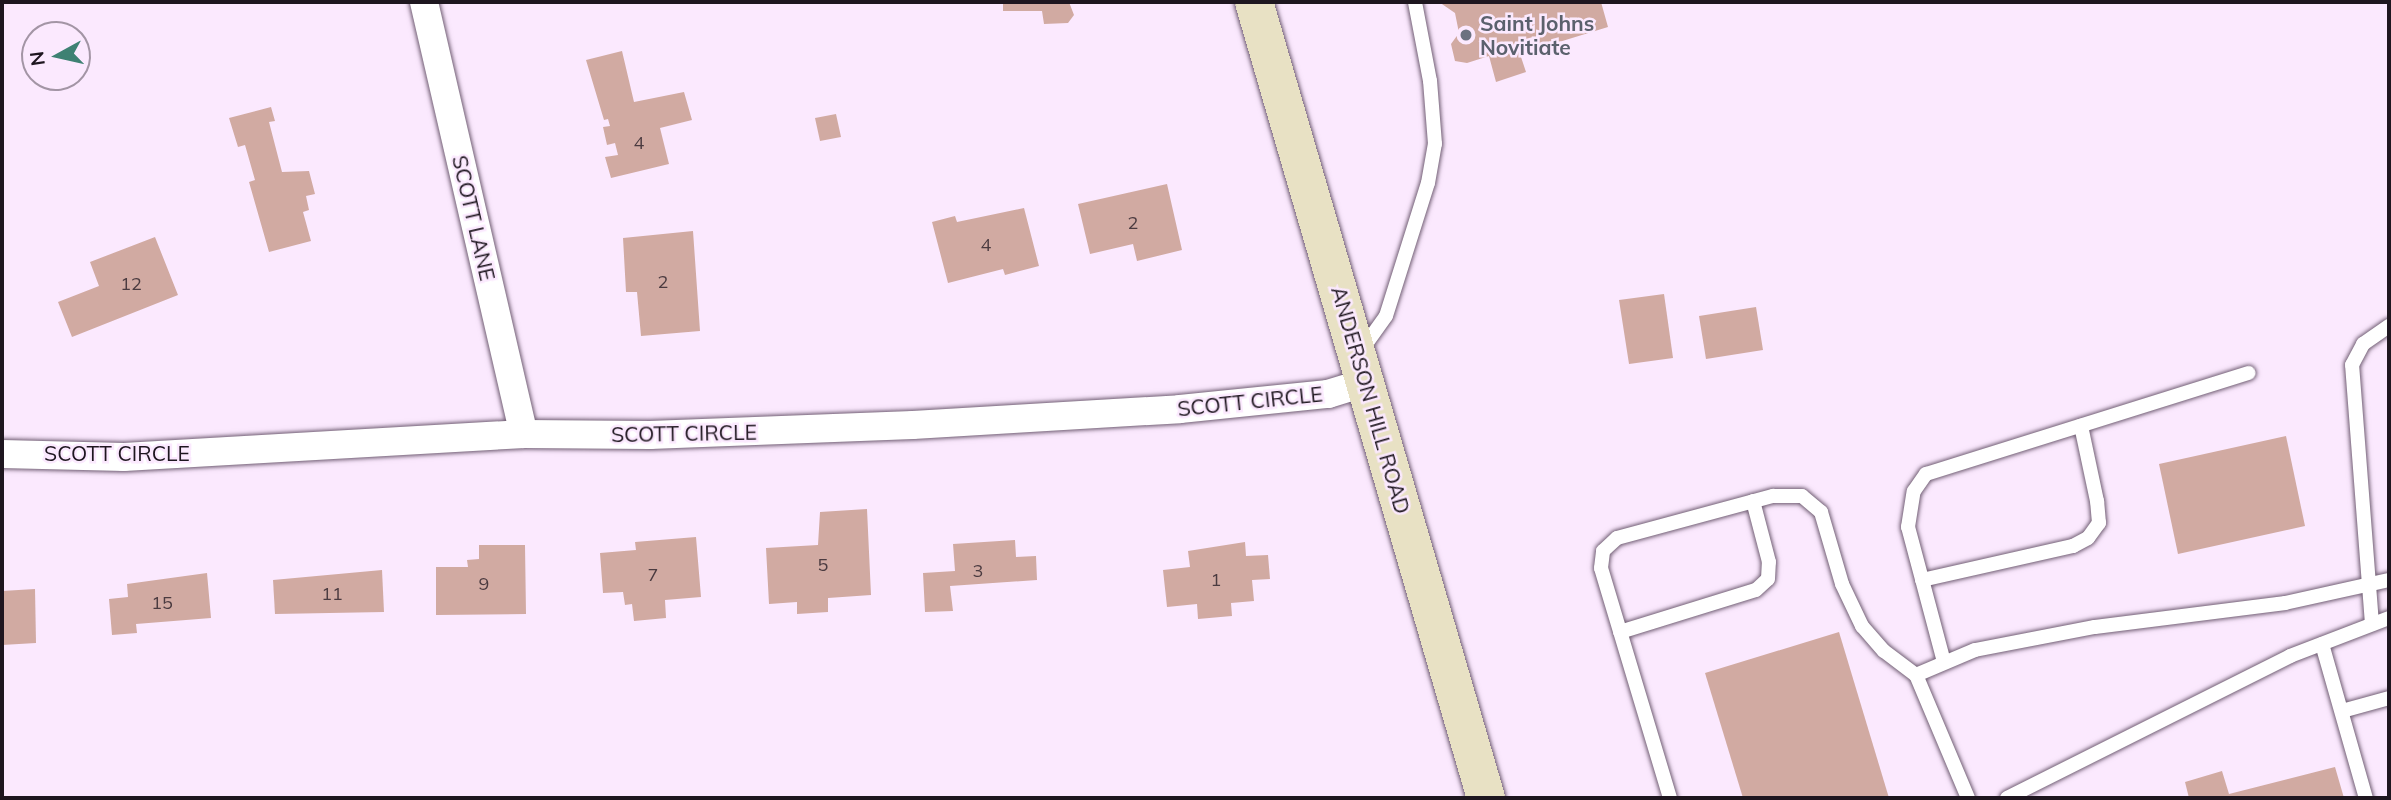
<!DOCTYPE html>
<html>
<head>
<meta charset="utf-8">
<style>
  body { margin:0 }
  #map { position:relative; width:2391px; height:800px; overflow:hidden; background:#fbe9fe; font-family:Mulish,sans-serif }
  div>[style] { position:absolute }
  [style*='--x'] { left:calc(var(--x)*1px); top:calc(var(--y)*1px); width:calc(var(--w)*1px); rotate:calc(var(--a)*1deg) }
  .building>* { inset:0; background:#d1aaa2 }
  .roads { filter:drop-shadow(0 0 2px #725f75) drop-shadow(0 0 2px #725f75) }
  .lane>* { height:14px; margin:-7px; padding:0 7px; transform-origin:7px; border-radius:7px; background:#fff }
  .street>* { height:28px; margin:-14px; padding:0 14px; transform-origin:14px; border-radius:14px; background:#fff }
  .secondary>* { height:38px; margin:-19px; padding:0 19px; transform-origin:19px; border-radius:19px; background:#e8e1c4 }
  .dots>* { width:19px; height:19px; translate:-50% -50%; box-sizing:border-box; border:4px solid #fbe9fe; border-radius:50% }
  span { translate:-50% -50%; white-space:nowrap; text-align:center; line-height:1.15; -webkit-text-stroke:5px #fbe9fe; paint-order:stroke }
  .number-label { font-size:18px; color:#4b3b40 }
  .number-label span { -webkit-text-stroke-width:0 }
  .worship-label { font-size:21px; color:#5b616d; font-weight:700 }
  .left { translate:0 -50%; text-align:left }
  .street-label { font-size:21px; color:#1e161f }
  .frame { position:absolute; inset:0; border:4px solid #1e161f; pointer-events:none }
  .north { position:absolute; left:21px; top:21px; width:70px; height:70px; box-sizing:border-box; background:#fbe9fe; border:2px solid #a395a5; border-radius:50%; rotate:262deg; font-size:19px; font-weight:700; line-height:28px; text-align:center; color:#1e161f }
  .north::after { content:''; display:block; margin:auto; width:24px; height:32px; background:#3e8173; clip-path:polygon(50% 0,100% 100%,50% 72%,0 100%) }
</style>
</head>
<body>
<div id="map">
  <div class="building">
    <div style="clip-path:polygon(1003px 2px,1069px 2px,1074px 15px,1068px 23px,1044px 24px,1042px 11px,1003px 11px)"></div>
    <div style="clip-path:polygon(1439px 2px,1601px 2px,1608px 27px,1520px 54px,1526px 72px,1496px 82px,1489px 56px,1467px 63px,1455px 61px,1451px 44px,1459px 33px,1455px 13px)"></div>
    <div style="clip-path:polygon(622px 51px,634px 102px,684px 92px,692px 120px,660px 128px,669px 164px,611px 178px,605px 157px,618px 155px,615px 143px,607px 145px,603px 127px,610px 126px,608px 119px,604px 120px,586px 60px)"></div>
    <div style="clip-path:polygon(271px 107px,275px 121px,269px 122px,282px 172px,309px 171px,315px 194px,306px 196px,309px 210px,303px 212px,311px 241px,269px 252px,249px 182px,255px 180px,245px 145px,238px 147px,229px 118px)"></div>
    <div style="clip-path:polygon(836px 114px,841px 137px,820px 141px,815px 118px)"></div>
    <div style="clip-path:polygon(1167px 184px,1182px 250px,1137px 261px,1133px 244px,1090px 254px,1078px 204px)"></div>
    <div style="clip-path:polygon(1024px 208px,1039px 266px,1005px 275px,1003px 269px,948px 283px,932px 222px,955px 216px,957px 222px)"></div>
    <div style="clip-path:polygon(693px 231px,700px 331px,641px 336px,637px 292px,626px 292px,623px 238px)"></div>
    <div style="clip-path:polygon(155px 237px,178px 295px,72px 337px,58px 302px,99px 286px,90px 262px)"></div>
    <div style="clip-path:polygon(1664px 294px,1673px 358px,1629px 364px,1619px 300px)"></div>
    <div style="clip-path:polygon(1756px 307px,1763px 350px,1706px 359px,1699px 316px)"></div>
    <div style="clip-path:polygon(2286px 436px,2305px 526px,2178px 554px,2159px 464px)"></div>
    <div style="clip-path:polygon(867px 509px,871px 595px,828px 598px,828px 612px,797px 614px,797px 602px,769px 604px,766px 548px,818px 545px,820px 512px)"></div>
    <div style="clip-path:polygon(696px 537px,701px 597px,665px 600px,666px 618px,634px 621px,632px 604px,625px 605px,623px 592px,603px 593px,600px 553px,636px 550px,635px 542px)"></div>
    <div style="clip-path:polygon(1015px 540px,1016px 557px,1036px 556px,1037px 580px,950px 586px,953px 611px,925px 612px,923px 573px,955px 571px,953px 544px)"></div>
    <div style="clip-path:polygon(1245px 542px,1246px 556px,1268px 555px,1270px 579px,1252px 580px,1254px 601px,1231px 603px,1232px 616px,1198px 619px,1197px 604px,1167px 607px,1163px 570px,1190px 567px,1188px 551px)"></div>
    <div style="clip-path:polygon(479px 545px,525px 545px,526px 614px,436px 615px,436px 567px,468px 567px,467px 560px,479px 559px)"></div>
    <div style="clip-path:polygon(382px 570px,384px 612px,275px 614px,273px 580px)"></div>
    <div style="clip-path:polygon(207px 573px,211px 618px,136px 624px,137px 633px,112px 635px,109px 599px,128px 597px,127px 584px)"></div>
    <div style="clip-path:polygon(35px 589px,36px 643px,2px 645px,2px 591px)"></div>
    <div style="clip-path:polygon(1839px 632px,1889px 798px,1743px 798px,1705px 673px)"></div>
    <div style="clip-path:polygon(2335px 767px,2344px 798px,2189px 798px,2185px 782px,2222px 771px,2229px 794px)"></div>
  </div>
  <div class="roads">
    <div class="lane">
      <div style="--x:1361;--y:351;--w:43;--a:-54.5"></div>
      <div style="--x:1386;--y:316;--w:139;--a:-72.5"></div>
      <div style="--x:1428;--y:183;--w:40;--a:-80"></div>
      <div style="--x:1435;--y:144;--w:63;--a:-94.5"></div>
      <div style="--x:1430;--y:81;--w:80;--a:-100.8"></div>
      <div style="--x:1922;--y:580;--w:155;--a:-12.7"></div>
      <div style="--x:2073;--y:546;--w:17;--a:-28"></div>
      <div style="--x:2088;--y:538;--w:19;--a:-54"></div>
      <div style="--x:2099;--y:523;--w:22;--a:-95"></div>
      <div style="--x:2097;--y:501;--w:77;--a:-102"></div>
      <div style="--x:2372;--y:624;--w:260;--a:-94.4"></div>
      <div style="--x:2352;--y:365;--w:24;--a:-62"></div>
      <div style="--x:2363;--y:344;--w:32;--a:-35"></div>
      <div style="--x:1620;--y:632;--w:142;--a:-17.2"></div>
      <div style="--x:1756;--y:590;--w:16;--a:-43"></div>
      <div style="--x:1768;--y:579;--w:17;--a:-87"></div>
      <div style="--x:1769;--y:562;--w:63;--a:-104.7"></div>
      <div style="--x:2322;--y:644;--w:160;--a:74.1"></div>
      <div style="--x:1944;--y:662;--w:140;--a:-104.9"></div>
      <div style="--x:1908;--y:527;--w:36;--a:-81"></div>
      <div style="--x:1914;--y:491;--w:21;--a:-55"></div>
      <div style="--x:1926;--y:474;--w:338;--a:-17.4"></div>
      <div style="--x:2342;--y:711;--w:49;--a:-15.5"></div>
      <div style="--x:1670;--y:798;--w:240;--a:-106.7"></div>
      <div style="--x:1601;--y:568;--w:17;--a:-83"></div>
      <div style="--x:1603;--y:551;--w:19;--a:-43"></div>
      <div style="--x:1617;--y:538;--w:162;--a:-15.1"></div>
      <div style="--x:1773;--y:496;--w:29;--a:0"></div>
      <div style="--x:1802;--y:496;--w:25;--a:40"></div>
      <div style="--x:1821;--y:512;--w:75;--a:73.7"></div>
      <div style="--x:1842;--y:584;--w:47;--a:64.5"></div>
      <div style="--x:1862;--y:626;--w:33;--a:49"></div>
      <div style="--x:1884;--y:651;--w:40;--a:37"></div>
      <div style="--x:1968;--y:798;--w:134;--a:-112.9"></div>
      <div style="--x:1916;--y:675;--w:64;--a:-23"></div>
      <div style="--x:1975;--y:650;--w:122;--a:-10.9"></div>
      <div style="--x:2095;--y:627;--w:192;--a:-7.2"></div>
      <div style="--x:2285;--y:603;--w:107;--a:-12.5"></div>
      <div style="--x:2007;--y:798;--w:317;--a:-26.6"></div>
      <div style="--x:2290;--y:656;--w:106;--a:-21"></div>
    </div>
    <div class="street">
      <div style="--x:424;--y:2;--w:443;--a:77"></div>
      <div style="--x:2;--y:454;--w:122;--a:1.4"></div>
      <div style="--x:124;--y:457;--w:401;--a:-3.3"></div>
      <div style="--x:524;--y:434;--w:126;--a:0.5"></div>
      <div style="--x:650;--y:435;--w:263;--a:-2.2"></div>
      <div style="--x:913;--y:425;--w:267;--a:-3.4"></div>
      <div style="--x:1180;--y:409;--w:149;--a:-5.8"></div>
      <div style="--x:1328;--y:394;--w:37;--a:-17"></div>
    </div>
    <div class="secondary">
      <div style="--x:1254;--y:2;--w:829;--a:73.75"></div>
    </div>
  </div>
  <div class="dots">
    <div style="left:1466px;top:35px;background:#6b7280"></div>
  </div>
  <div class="number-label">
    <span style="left:639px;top:143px">4</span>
    <span style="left:1133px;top:223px">2</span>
    <span style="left:986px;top:245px">4</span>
    <span style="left:663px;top:282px">2</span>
    <span style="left:131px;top:284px">12</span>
    <span style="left:823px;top:565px">5</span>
    <span style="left:978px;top:571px">3</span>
    <span style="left:653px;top:575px">7</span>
    <span style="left:1216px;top:580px">1</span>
    <span style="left:484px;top:584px">9</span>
    <span style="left:332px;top:594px">11</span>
    <span style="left:162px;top:603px">15</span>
  </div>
  <div class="worship-label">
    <span class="left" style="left:1480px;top:35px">Saint Johns<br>Novitiate</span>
  </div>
  <div class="street-label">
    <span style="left:474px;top:218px;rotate:77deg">SCOTT LANE</span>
    <span style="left:1371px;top:400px;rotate:74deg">ANDERSON HILL ROAD</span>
    <span style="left:1250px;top:401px;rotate:-6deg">SCOTT CIRCLE</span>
    <span style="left:684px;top:433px;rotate:-1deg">SCOTT CIRCLE</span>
    <span style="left:117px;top:453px">SCOTT CIRCLE</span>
  </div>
  <div class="frame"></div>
  <div class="north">N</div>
</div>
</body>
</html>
